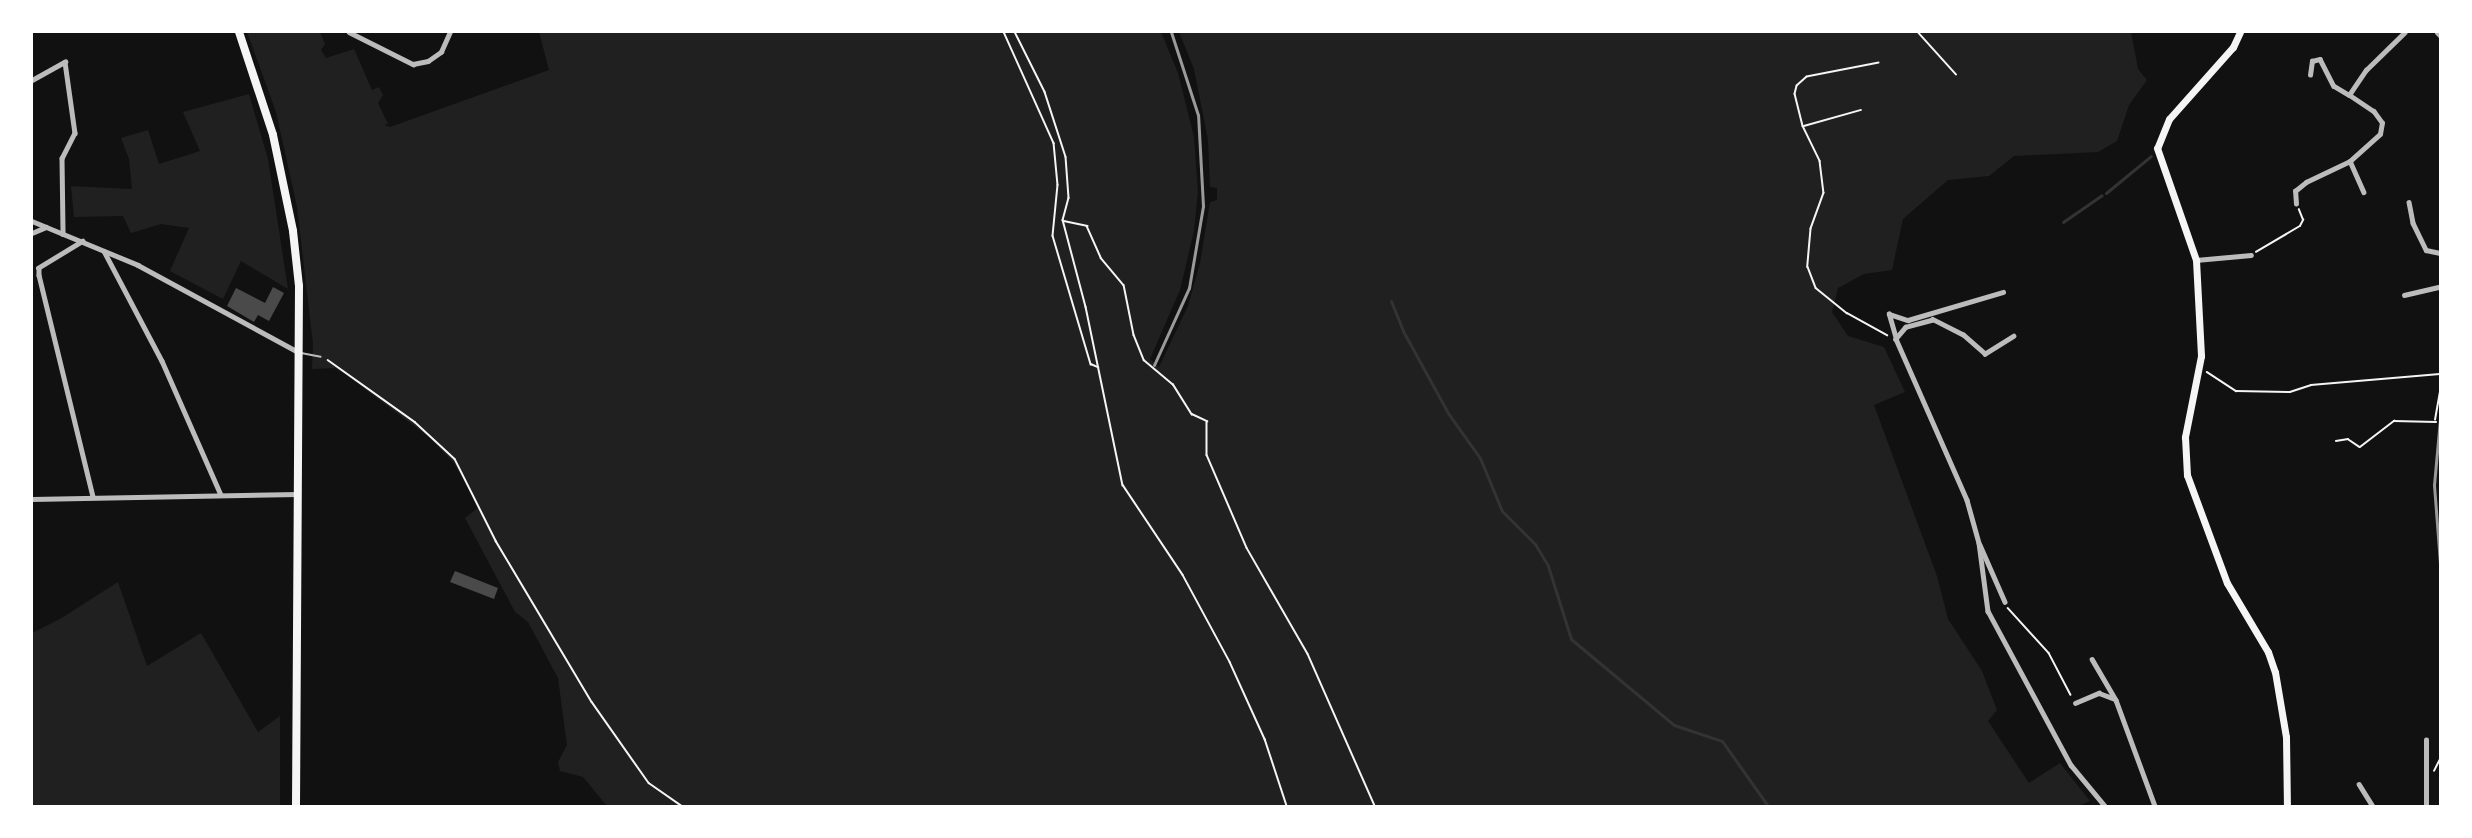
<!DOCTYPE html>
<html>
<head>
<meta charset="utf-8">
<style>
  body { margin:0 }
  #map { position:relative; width:2472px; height:838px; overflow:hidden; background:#111; font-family:Georgia,serif }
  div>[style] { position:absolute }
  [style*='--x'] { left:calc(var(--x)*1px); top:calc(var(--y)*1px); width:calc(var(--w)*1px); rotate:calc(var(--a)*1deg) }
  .green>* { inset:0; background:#202020 }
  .stream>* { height:3px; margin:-1.5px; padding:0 1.5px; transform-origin:1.5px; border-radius:1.5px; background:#333 }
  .building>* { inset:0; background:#4a4a4a }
  .path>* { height:1.5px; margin:-0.75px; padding:0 0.75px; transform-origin:0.75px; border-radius:0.75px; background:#f5f5f5 }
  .service>* { height:2px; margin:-1px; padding:0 1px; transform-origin:1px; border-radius:1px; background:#bcbcbc }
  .minor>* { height:4.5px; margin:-2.25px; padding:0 2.25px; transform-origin:2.25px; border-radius:2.25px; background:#bcbcbc }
  .secondary>* { height:7px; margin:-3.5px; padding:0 3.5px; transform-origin:3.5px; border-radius:3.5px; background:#f5f5f5 }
  .primary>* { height:8px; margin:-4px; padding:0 4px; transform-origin:4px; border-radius:4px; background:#f5f5f5 }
  .rail>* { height:3px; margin:-1.5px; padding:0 1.5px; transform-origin:1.5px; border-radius:1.5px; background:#9a9a9a }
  span { translate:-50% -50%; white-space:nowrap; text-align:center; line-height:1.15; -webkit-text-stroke:5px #fff; paint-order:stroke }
  .frame { position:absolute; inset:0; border:33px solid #fff; pointer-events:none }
</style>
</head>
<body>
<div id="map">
  <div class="green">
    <div style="clip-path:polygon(247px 32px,320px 32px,325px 44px,321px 50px,326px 58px,354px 49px,372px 90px,379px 87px,383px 95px,378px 103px,388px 124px,384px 125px,390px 127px,549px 70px,539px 32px,1161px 32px,1178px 73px,1194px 137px,1198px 191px,1194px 231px,1180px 290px,1150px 359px,1159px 367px,1188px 306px,1200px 263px,1210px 202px,1217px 200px,1217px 188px,1210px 187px,1208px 140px,1194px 69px,1179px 32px,2131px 32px,2138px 69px,2147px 80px,2129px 105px,2117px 141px,2098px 152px,2014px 156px,1989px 176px,1948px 180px,1903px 219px,1892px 270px,1864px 274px,1838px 288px,1832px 312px,1848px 336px,1884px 347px,1905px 392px,1874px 405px,1937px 576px,1948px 619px,1982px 671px,1997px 710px,1988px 721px,2029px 783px,2060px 763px,2090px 801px,2078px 806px,607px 806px,583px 777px,560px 771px,558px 762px,567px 745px,558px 678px,528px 622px,515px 612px,465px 518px,479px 507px,454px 463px,429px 437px,345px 374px,335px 368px,312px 369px,313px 344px,297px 207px,276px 112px)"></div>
    <div style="clip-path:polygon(249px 94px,268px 159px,288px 289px,241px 261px,223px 299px,170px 271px,189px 228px,161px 224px,131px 233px,123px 216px,74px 217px,71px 186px,132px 189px,129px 159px,121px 138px,148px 130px,159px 164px,200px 151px,183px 112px)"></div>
    <div style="clip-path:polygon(118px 582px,147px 666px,201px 633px,258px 732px,280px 716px,280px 806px,32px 806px,32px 633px,60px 619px)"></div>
  </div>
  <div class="stream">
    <div style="--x:2106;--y:193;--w:58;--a:-39.4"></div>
    <div style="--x:2063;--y:222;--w:47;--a:-34.7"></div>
    <div style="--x:1391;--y:301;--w:32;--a:68"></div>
    <div style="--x:1403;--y:331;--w:94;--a:61.2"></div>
    <div style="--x:1448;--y:413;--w:55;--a:54.6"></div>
    <div style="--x:1480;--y:458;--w:57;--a:67.5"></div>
    <div style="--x:1502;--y:511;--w:47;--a:45"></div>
    <div style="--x:1535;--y:544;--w:26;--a:59"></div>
    <div style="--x:1548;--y:566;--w:77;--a:72.5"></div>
    <div style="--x:1571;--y:639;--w:134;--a:39.9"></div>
    <div style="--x:1674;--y:725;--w:51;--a:18.4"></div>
    <div style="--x:1722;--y:741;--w:80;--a:54.7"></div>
  </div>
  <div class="building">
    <div style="clip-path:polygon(273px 287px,284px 293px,269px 321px,258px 315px,254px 322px,227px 306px,236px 288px,265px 303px)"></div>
    <div style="clip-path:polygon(455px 571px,498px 588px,494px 599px,450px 582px)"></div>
  </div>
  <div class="path">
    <div style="--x:1004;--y:32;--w:122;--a:65.8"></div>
    <div style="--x:1054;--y:143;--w:42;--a:84.6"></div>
    <div style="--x:1058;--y:185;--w:51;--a:95.6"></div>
    <div style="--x:1053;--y:236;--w:134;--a:73.5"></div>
    <div style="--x:1091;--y:364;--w:8;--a:23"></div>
    <div style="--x:1015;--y:32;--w:67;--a:63.4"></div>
    <div style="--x:1045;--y:92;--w:68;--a:72.1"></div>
    <div style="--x:1066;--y:157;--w:41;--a:85.8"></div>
    <div style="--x:1069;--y:198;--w:23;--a:105"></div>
    <div style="--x:1063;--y:220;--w:90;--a:75.2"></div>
    <div style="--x:1086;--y:307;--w:182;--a:78.3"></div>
    <div style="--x:1123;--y:485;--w:108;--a:56.3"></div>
    <div style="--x:1183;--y:575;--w:99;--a:61.6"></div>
    <div style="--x:1230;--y:662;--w:85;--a:65.6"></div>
    <div style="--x:1265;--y:739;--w:71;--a:71.8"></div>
    <div style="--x:1918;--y:32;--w:57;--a:47.9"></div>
    <div style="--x:1879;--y:63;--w:73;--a:169"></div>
    <div style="--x:1807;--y:77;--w:13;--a:138"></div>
    <div style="--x:1797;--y:86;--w:8;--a:104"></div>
    <div style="--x:1795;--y:94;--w:33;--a:76"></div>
    <div style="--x:1803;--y:126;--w:39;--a:64"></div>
    <div style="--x:1820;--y:161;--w:32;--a:83"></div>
    <div style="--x:1824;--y:193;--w:38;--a:110"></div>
    <div style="--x:1811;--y:229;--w:38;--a:95"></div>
    <div style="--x:1808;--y:267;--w:22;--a:69"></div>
    <div style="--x:1816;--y:288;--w:40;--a:39"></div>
    <div style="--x:1847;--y:313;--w:46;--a:28.8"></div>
    <div style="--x:1804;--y:126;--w:59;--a:-15.7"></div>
    <div style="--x:1064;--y:221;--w:24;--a:12"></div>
    <div style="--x:1087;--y:226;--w:35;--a:66"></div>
    <div style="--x:1101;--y:258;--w:35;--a:50"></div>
    <div style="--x:1124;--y:285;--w:51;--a:78.7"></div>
    <div style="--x:1134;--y:335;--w:27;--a:68"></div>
    <div style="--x:1144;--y:360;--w:38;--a:40"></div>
    <div style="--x:1173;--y:384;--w:36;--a:58"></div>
    <div style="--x:1192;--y:414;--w:17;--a:25"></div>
    <div style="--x:1207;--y:421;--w:34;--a:90"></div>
    <div style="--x:1207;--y:455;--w:101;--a:66.7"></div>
    <div style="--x:1247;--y:548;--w:122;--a:60.1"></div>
    <div style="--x:1308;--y:654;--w:166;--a:66.2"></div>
    <div style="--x:2256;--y:252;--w:51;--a:-30.6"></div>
    <div style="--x:2300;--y:226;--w:7;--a:-63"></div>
    <div style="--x:2303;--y:220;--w:11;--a:-112"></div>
    <div style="--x:328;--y:360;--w:107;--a:35.5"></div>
    <div style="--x:415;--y:422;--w:54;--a:42.8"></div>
    <div style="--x:455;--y:459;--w:92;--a:63.4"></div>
    <div style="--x:496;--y:541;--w:187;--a:59.2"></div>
    <div style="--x:592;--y:702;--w:99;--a:54.9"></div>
    <div style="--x:649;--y:783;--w:40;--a:34.9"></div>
    <div style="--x:2207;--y:372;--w:35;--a:33"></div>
    <div style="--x:2236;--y:391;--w:54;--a:1.1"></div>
    <div style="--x:2290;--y:392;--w:22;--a:-18"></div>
    <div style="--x:2311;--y:385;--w:129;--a:-4.9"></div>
    <div style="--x:2435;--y:420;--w:27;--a:-80"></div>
    <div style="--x:2336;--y:441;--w:12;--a:-9"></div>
    <div style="--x:2348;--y:439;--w:14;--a:34"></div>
    <div style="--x:2360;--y:447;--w:43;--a:-37.4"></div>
    <div style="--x:2394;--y:421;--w:42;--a:1.4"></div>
    <div style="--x:2008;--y:608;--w:61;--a:47.7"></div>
    <div style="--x:2049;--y:653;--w:47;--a:62.4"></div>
    <div style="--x:2434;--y:771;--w:13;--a:-63"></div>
  </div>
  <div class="service">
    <div style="--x:301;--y:353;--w:20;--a:11"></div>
  </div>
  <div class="minor">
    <div style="--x:349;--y:32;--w:72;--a:26.6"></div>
    <div style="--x:413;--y:64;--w:15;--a:-11"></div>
    <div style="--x:428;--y:61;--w:16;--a:-35"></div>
    <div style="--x:441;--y:52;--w:22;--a:-66"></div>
    <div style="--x:2437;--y:32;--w:4;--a:45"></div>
    <div style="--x:2310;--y:75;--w:14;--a:-82"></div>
    <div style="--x:2312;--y:61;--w:8;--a:-14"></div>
    <div style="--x:2320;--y:59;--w:30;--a:63"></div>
    <div style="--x:2334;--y:86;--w:17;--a:31"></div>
    <div style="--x:32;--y:80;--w:38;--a:-29"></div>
    <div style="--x:65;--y:62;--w:72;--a:82"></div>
    <div style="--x:75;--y:133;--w:28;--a:117"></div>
    <div style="--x:62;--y:158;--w:76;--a:89.2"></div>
    <div style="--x:2350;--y:161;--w:34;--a:66"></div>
    <div style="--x:2409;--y:202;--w:21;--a:79"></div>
    <div style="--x:2413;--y:223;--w:30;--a:64"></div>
    <div style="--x:2426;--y:250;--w:14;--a:12"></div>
    <div style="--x:2296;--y:204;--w:13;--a:-94"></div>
    <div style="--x:2295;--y:191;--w:14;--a:-39"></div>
    <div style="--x:2306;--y:182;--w:49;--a:-25.5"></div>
    <div style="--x:2350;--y:161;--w:40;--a:-42"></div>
    <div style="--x:2380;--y:134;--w:11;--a:-80"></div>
    <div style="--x:2382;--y:123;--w:14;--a:-126"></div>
    <div style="--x:2374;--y:112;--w:30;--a:-146"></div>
    <div style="--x:2349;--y:95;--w:30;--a:-56"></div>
    <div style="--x:2366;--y:70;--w:54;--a:-44.3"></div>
    <div style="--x:32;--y:221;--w:115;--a:22.5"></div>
    <div style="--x:138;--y:265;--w:184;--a:28.5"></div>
    <div style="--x:32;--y:233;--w:15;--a:-23"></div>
    <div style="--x:83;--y:241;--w:52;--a:148.5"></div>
    <div style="--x:39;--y:268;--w:7;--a:90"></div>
    <div style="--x:39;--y:275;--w:228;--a:76.3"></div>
    <div style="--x:104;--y:251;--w:124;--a:62.2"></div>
    <div style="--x:162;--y:361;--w:146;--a:66.2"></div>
    <div style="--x:2196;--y:260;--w:55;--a:-5.2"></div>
    <div style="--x:2404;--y:295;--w:37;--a:-13"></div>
    <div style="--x:2014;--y:336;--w:34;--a:148"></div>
    <div style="--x:1985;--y:354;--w:29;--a:-139"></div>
    <div style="--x:1963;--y:335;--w:34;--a:-153"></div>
    <div style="--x:1933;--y:320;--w:28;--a:165"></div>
    <div style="--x:1906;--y:327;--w:16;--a:130"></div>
    <div style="--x:1896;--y:339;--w:176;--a:66.2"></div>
    <div style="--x:1967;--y:500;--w:45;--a:74.4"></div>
    <div style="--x:1979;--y:543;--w:69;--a:82.5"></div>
    <div style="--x:1988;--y:611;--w:175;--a:61.7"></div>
    <div style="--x:2071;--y:765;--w:53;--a:50.3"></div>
    <div style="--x:1896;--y:339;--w:26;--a:-106"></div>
    <div style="--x:1889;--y:314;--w:20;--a:18"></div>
    <div style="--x:1908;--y:320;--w:99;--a:-16.4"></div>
    <div style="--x:32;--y:499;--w:266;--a:-1.1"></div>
    <div style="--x:1980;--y:545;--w:62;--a:66.3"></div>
    <div style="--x:2092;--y:659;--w:48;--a:59.7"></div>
    <div style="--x:2116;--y:700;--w:113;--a:69.8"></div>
    <div style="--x:2075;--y:703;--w:26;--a:-23"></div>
    <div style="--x:2099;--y:693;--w:15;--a:20"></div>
    <div style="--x:2359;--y:784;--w:26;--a:58"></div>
    <div style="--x:2426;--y:806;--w:66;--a:-90"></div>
  </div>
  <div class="secondary">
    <div style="--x:2240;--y:32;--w:17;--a:115"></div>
    <div style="--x:2233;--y:47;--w:96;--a:131.6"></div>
    <div style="--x:2169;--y:119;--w:31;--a:112"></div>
    <div style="--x:2157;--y:148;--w:119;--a:70.8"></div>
    <div style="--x:2196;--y:260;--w:96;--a:87"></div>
    <div style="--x:2201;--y:356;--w:83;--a:101.2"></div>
    <div style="--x:2185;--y:437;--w:38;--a:87"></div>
    <div style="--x:2187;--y:475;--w:115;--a:69.7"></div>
    <div style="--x:2227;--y:583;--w:80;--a:59.3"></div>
    <div style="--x:2268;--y:652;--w:21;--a:71"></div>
    <div style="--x:2275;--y:672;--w:66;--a:80.4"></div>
    <div style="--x:2286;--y:737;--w:69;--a:89.2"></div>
  </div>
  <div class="primary">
    <div style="--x:239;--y:32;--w:108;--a:71.7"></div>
    <div style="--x:273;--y:135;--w:98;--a:78.2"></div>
    <div style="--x:293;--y:231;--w:55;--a:83.8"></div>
    <div style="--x:299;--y:286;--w:520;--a:90.33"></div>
  </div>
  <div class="rail">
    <div style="--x:1154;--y:365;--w:85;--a:-65.6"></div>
    <div style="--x:1189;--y:288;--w:83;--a:-80.3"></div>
    <div style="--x:1203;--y:206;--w:91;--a:-93.1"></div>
    <div style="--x:1198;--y:115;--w:87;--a:-108"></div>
    <div style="--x:2440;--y:419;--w:66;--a:95.2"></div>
    <div style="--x:2434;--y:485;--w:78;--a:85.6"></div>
  </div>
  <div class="frame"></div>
</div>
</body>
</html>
